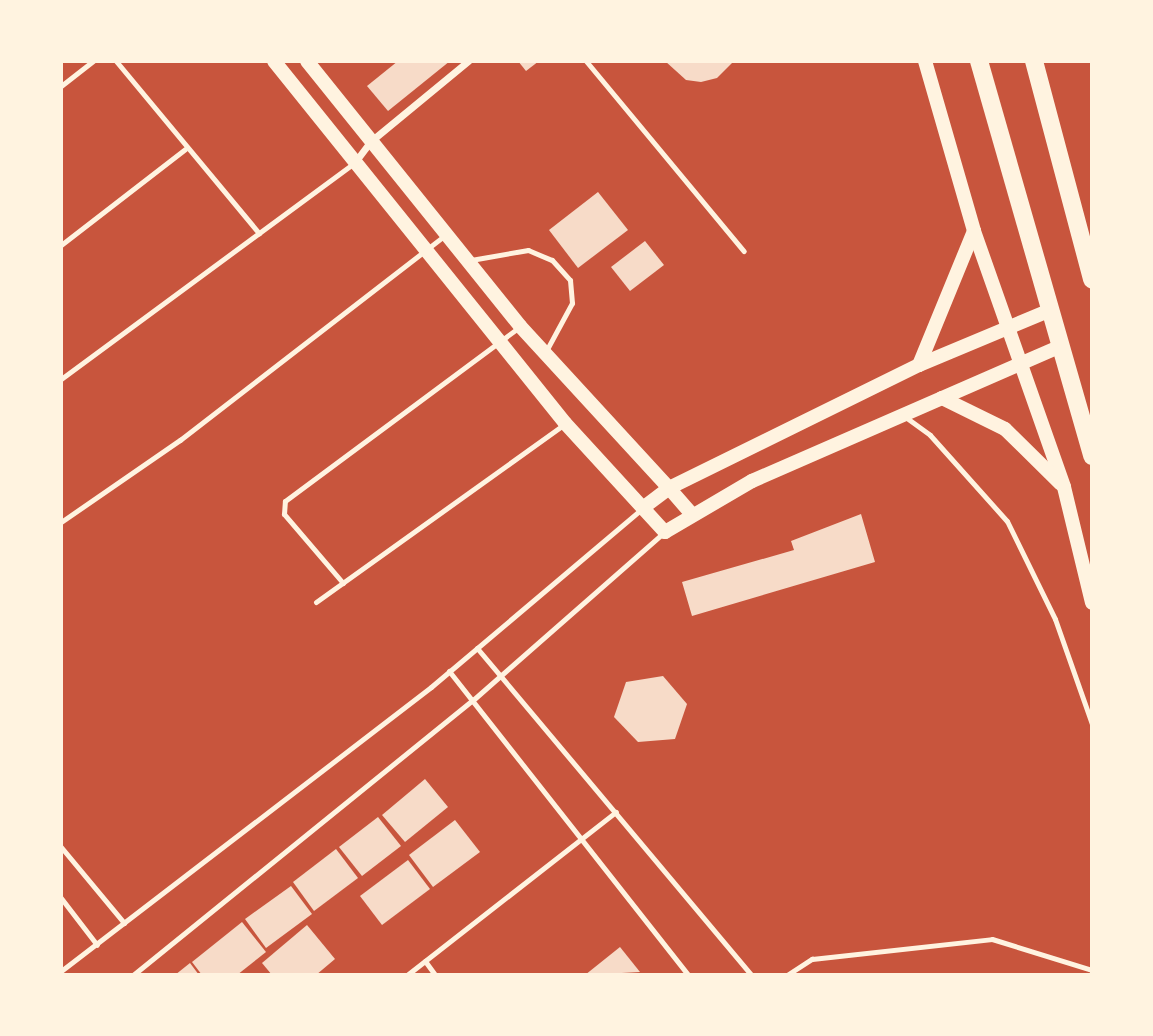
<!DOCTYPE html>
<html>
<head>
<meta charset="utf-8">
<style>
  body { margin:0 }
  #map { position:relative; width:1153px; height:1036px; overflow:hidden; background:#c8553d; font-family:Raleway,sans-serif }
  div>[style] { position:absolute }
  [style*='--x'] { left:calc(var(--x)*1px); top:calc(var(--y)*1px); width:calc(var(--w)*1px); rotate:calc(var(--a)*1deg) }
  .building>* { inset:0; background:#f7dbc8 }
  .service>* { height:5px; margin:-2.5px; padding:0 2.5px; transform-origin:2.5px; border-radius:2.5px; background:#fff3e0 }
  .minor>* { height:7px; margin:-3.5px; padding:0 3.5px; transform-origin:3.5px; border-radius:3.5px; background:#fff3e0 }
  .secondary>* { height:14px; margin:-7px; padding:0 7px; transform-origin:7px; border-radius:7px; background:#fff3e0 }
  .trunk>* { height:18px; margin:-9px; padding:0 9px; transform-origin:9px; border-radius:9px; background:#fff3e0 }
  span { translate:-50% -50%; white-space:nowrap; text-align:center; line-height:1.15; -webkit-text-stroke:5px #fff3e0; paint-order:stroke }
  .frame { position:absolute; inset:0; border:63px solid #fff3e0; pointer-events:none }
</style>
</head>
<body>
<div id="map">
  <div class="building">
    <div style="clip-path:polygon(398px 61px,450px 61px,388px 111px,367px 86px)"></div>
    <div style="clip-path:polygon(518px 61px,539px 61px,526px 71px)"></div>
    <div style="clip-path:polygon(665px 61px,734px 61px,717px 78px,701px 82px,686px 80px)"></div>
    <div style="clip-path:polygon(598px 192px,628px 230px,578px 268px,549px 230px)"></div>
    <div style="clip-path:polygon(645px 241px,664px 265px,630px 291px,611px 267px)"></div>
    <div style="clip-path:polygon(861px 514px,875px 562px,692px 616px,682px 582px,794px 550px,791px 541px)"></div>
    <div style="clip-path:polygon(663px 676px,687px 704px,675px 739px,638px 742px,614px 717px,626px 682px)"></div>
    <div style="clip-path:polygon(425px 779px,448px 807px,405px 842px,382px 815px)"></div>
    <div style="clip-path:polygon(378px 817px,401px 846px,362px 876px,339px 847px)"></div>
    <div style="clip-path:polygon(455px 820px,480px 852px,433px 887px,409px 855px)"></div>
    <div style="clip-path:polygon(336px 849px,358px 878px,314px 911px,293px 882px)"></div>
    <div style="clip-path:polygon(408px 860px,430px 889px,382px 925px,360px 896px)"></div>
    <div style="clip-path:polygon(291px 886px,312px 914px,266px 948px,245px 919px)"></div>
    <div style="clip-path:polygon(242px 922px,266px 952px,237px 975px,202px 975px,192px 962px)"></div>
    <div style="clip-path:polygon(307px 925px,335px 959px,316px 975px,272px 975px,262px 963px)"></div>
    <div style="clip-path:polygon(620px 947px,640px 972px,585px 975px)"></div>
    <div style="clip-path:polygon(190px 963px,199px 975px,175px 975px)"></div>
  </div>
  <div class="service">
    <div style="--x:116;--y:61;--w:224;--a:50.3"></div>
    <div style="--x:586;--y:61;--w:247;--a:50.3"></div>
    <div style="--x:61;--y:86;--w:41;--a:-38"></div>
    <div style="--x:61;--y:245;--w:157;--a:-37.7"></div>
    <div style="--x:471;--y:260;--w:58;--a:-10"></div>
    <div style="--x:528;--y:250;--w:26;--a:23"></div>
    <div style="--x:552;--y:260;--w:27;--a:48"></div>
    <div style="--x:570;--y:280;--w:23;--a:85"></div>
    <div style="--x:572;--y:303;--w:55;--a:118.4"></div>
    <div style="--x:61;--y:379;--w:365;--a:-36.4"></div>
    <div style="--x:904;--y:416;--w:32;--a:36"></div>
    <div style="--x:930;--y:435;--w:115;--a:48.2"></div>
    <div style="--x:1007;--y:521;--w:109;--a:63.9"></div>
    <div style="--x:1055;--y:619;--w:111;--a:70.6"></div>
    <div style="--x:61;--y:522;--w:145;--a:-34.6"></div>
    <div style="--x:180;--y:440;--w:335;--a:-37.7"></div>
    <div style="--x:343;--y:583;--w:91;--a:-130.5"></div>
    <div style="--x:284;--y:514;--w:13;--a:-86"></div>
    <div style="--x:285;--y:501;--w:292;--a:-36.6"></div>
    <div style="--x:316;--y:602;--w:304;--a:-35.6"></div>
    <div style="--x:477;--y:648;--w:427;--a:50"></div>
    <div style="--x:449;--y:671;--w:387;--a:51.8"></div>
    <div style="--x:61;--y:847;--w:99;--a:50.3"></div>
    <div style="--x:61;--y:898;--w:59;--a:52.5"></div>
    <div style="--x:425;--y:961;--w:17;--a:54"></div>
    <div style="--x:61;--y:971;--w:466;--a:-37.5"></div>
    <div style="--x:431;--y:687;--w:276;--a:-40.2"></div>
    <div style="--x:133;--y:975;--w:437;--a:-39"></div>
    <div style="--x:473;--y:700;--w:253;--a:-41.3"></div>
    <div style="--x:407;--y:975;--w:265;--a:-38"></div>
    <div style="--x:787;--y:975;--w:30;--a:-33"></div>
    <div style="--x:812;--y:959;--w:181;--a:-6.3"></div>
    <div style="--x:992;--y:939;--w:105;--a:17.2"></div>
  </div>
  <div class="minor">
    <div style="--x:355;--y:162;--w:26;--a:-53"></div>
    <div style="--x:371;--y:141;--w:126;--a:-39.5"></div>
  </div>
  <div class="secondary">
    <div style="--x:274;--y:61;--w:464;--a:51.2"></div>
    <div style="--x:565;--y:423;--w:148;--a:47.5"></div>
    <div style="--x:665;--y:532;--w:101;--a:-30.4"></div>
    <div style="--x:752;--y:481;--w:332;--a:-23.6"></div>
    <div style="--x:307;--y:61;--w:340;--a:51.2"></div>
    <div style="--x:520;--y:326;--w:220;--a:47.4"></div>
    <div style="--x:669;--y:488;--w:279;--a:-26.2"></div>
    <div style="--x:919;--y:365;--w:138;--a:-22.7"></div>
    <div style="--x:925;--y:61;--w:177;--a:73.9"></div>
    <div style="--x:974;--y:231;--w:271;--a:70.6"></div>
    <div style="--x:1064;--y:487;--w:119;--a:76.4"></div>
    <div style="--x:919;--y:365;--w:145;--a:-67.7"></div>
    <div style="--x:942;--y:398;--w:70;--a:26.2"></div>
    <div style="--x:1005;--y:429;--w:78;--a:44.5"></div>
    <div style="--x:644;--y:507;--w:31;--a:-37"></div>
    <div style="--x:669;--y:488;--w:32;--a:49"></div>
  </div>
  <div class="trunk">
    <div style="--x:979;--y:61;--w:411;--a:74"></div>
    <div style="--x:1034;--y:61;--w:226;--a:75.1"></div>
  </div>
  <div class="frame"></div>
</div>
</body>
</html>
